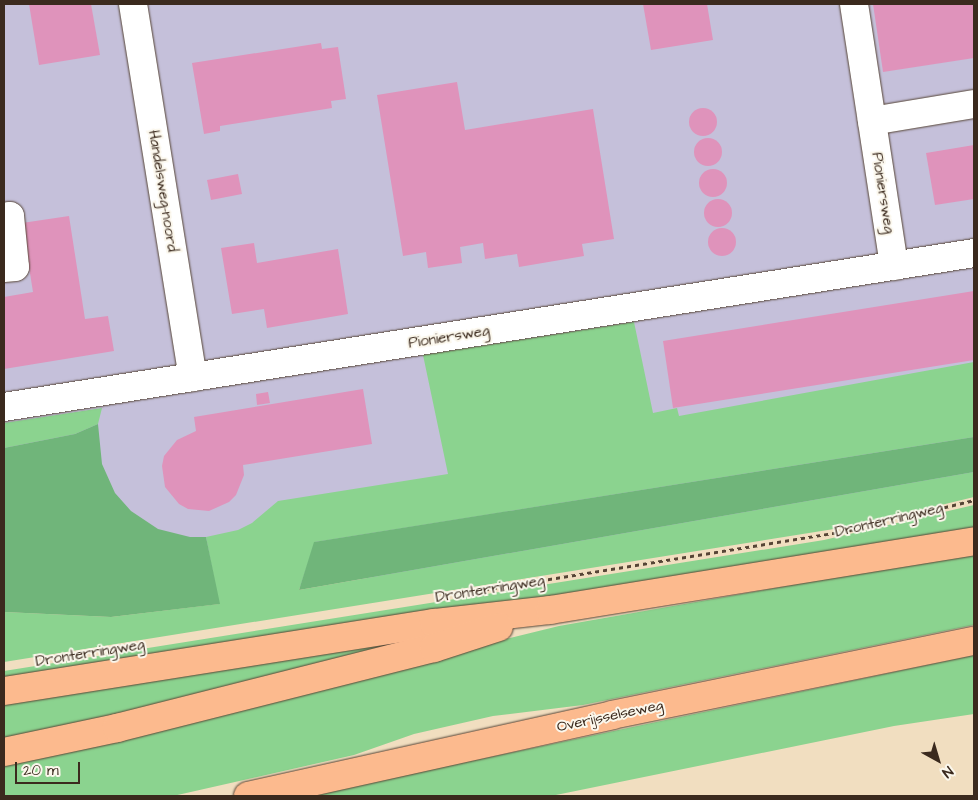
<!DOCTYPE html>
<html>
<head>
<meta charset="utf-8">
<style>
  body { margin:0 }
  #map { position:relative; width:978px; height:800px; overflow:hidden; background:#f1dec0; font-family:"Architects Daughter",sans-serif }
  div>[style] { position:absolute }
  [style*='--x'] { left:calc(var(--x)*1px); top:calc(var(--y)*1px); width:calc(var(--w)*1px); rotate:calc(var(--a)*1deg) }
  .industrial>* { inset:0; background:#c5c0da }
  .green>* { inset:0; background:#8bd38f }
  .forest>* { inset:0; background:#70b57a }
  .building>* { inset:0; background:#df93bb }
  .round { border-radius:50% }
  .path>* { height:3px; margin-top:-1.5px; transform-origin:0; background:repeating-linear-gradient(90deg,#564536 0 4px,transparent 0 8px) }
  .roads { filter:drop-shadow(0 0 1px #564536) drop-shadow(0 0 1px #564536) }
  .minor>* { height:28px; margin:-14px; padding:0 14px; transform-origin:14px; border-radius:14px; background:#fff }
  .major>* { height:28px; margin:-14px; padding:0 14px; transform-origin:14px; border-radius:14px; background:#fcba8e }
  .highway>* { height:28px; margin:-14px; padding:0 14px; transform-origin:14px; border-radius:14px; background:#fcba8e }
  span { translate:-50% -50%; white-space:nowrap; text-align:center; line-height:1.15; -webkit-text-stroke:4px #fbf7ec; paint-order:stroke }
  .street-label { font-size:15px; color:#3b2a1e }
  .frame { position:absolute; inset:0; border:5px solid #3b2a1e; pointer-events:none }
  .north { position:absolute; left:913px; top:735px; width:50px; height:50px; -webkit-text-stroke:4px #fbf7ec; paint-order:stroke; rotate:141deg; font-size:14px; font-weight:700; line-height:20px; text-align:center; color:#3b2a1e }
  .north::after { content:''; display:block; margin:auto; width:18px; height:22px; background:#3b2a1e; clip-path:polygon(50% 0,100% 100%,50% 72%,0 100%) }
  .scale { position:absolute; left:15px; top:762px; width:65px; height:22px; box-sizing:border-box; border:2px solid #3b2a1e; border-top:0; padding-left:6px; font-size:15px; line-height:18px; white-space:nowrap; color:#3b2a1e; -webkit-text-stroke:4px #fbf7ec; paint-order:stroke }
</style>
</head>
<body>
<div id="map">
  <div class="industrial">
    <div style="clip-path:polygon(4px 4px,974px 4px,974px 493px,819px 524px,191px 599px,4px 608px)"></div>
  </div>
  <div class="green">
    <div style="clip-path:polygon(634px 322px,653px 413px,677px 408px,679px 416px,974px 362px,974px 437px,315px 542px,299px 590px,974px 472px,974px 497px,859px 525px,4px 662px,4px 612px,111px 617px,219px 604px,206px 537px,238px 530px,252px 523px,278px 501px,448px 474px,423px 355px)"></div>
    <div style="clip-path:polygon(102px 408px,98px 424px,75px 434px,4px 448px,4px 423px)"></div>
    <div style="clip-path:polygon(974px 505px,974px 529px,4px 684px,4px 671px,824px 540px)"></div>
    <div style="clip-path:polygon(974px 553px,974px 625px,583px 705px,493px 716px,414px 734px,354px 755px,173px 796px,4px 796px,4px 761px,559px 626px)"></div>
    <div style="clip-path:polygon(438px 630px,440px 638px,4px 745px,4px 699px)"></div>
    <div style="clip-path:polygon(974px 655px,974px 714px,894px 726px,551px 796px,305px 796px)"></div>
  </div>
  <div class="forest">
    <div style="clip-path:polygon(98px 424px,102px 464px,115px 493px,131px 511px,158px 529px,190px 537px,206px 537px,220px 604px,111px 617px,4px 612px,4px 448px,75px 434px)"></div>
    <div style="clip-path:polygon(974px 437px,974px 472px,299px 590px,314px 542px)"></div>
  </div>
  <div class="building">
    <div style="clip-path:polygon(29px 4px,91px 4px,100px 55px,39px 65px)"></div>
    <div style="clip-path:polygon(643px 4px,707px 4px,713px 40px,651px 50px)"></div>
    <div style="clip-path:polygon(873px 4px,974px 4px,974px 58px,883px 72px)"></div>
    <div style="clip-path:polygon(321px 43px,322px 49px,338px 47px,346px 99px,331px 101px,332px 108px,220px 126px,220px 131px,204px 134px,192px 63px)"></div>
    <div style="clip-path:polygon(457px 82px,465px 130px,593px 109px,614px 239px,582px 244px,584px 256px,519px 267px,517px 254px,485px 259px,483px 243px,460px 247px,462px 263px,428px 268px,426px 252px,403px 256px,377px 95px)"></div>
    <div class="round" style="left:689px;top:108px;width:28px;height:28px"></div>
    <div class="round" style="left:694px;top:138px;width:28px;height:28px"></div>
    <div style="clip-path:polygon(974px 145px,974px 199px,935px 205px,926px 153px)"></div>
    <div class="round" style="left:699px;top:169px;width:28px;height:28px"></div>
    <div style="clip-path:polygon(238px 174px,242px 194px,211px 200px,207px 180px)"></div>
    <div class="round" style="left:704px;top:199px;width:28px;height:28px"></div>
    <div style="clip-path:polygon(69px 216px,85px 319px,108px 316px,114px 351px,4px 369px,4px 297px,33px 292px,22px 223px)"></div>
    <div class="round" style="left:708px;top:228px;width:28px;height:28px"></div>
    <div style="clip-path:polygon(254px 243px,257px 263px,338px 249px,348px 314px,267px 328px,264px 309px,232px 314px,221px 248px)"></div>
    <div style="clip-path:polygon(974px 291px,974px 360px,673px 408px,663px 341px)"></div>
    <div style="clip-path:polygon(363px 389px,372px 444px,243px 465px,244px 475px,236px 495px,229px 502px,209px 511px,188px 509px,179px 504px,165px 487px,162px 466px,164px 456px,177px 440px,196px 431px,194px 417px)"></div>
    <div style="clip-path:polygon(268px 392px,270px 403px,257px 405px,256px 394px)"></div>
  </div>
  <div class="path">
    <div style="--x:469;--y:592;--w:387;--a:-9.2"></div>
    <div style="--x:851;--y:530;--w:127;--a:-13.7"></div>
  </div>
  <div class="roads">
    <div class="minor">
      <div style="--x:133;--y:4;--w:378;--a:80.9"></div>
      <div style="--x:854;--y:4;--w:265;--a:81.3"></div>
      <div style="--x:872;--y:121;--w:103;--a:-9.5"></div>
      <div style="--x:4;--y:217;--w:6;--a:-9"></div>
      <div style="--x:10;--y:216;--w:51;--a:84.4"></div>
      <div style="--x:15;--y:267;--w:11;--a:175"></div>
      <div style="--x:4;--y:407;--w:982;--a:-9.02"></div>
    </div>
    <div class="major">
      <div style="--x:4;--y:691;--w:435;--a:-9"></div>
      <div style="--x:434;--y:623;--w:117;--a:-6.4"></div>
      <div style="--x:550;--y:610;--w:430;--a:-9.2"></div>
      <div style="--x:4;--y:752;--w:116;--a:-12"></div>
      <div style="--x:117;--y:728;--w:327;--a:-14.2"></div>
      <div style="--x:434;--y:648;--w:68;--a:-17.9"></div>
    </div>
    <div class="highway">
      <div style="--x:248;--y:796;--w:373;--a:-12.5"></div>
      <div style="--x:612;--y:715;--w:369;--a:-11.6"></div>
    </div>
  </div>
  <div class="street-label">
    <span style="left:163px;top:191px;rotate:81deg">Handelsweg-noord</span>
    <span style="left:883px;top:193px;rotate:81deg">Pioniersweg</span>
    <span style="left:449px;top:337px;rotate:-9deg">Pioniersweg</span>
    <span style="left:889px;top:520px;rotate:-13deg">Dronterringweg</span>
    <span style="left:490px;top:589px;rotate:-9deg">Dronterringweg</span>
    <span style="left:90px;top:653px;rotate:-9deg">Dronterringweg</span>
    <span style="left:610px;top:716px;rotate:-12deg">Overijsselseweg</span>
  </div>
  <div class="frame"></div>
  <div class="north">N</div>
  <div class="scale">20 m</div>
</div>
</body>
</html>
